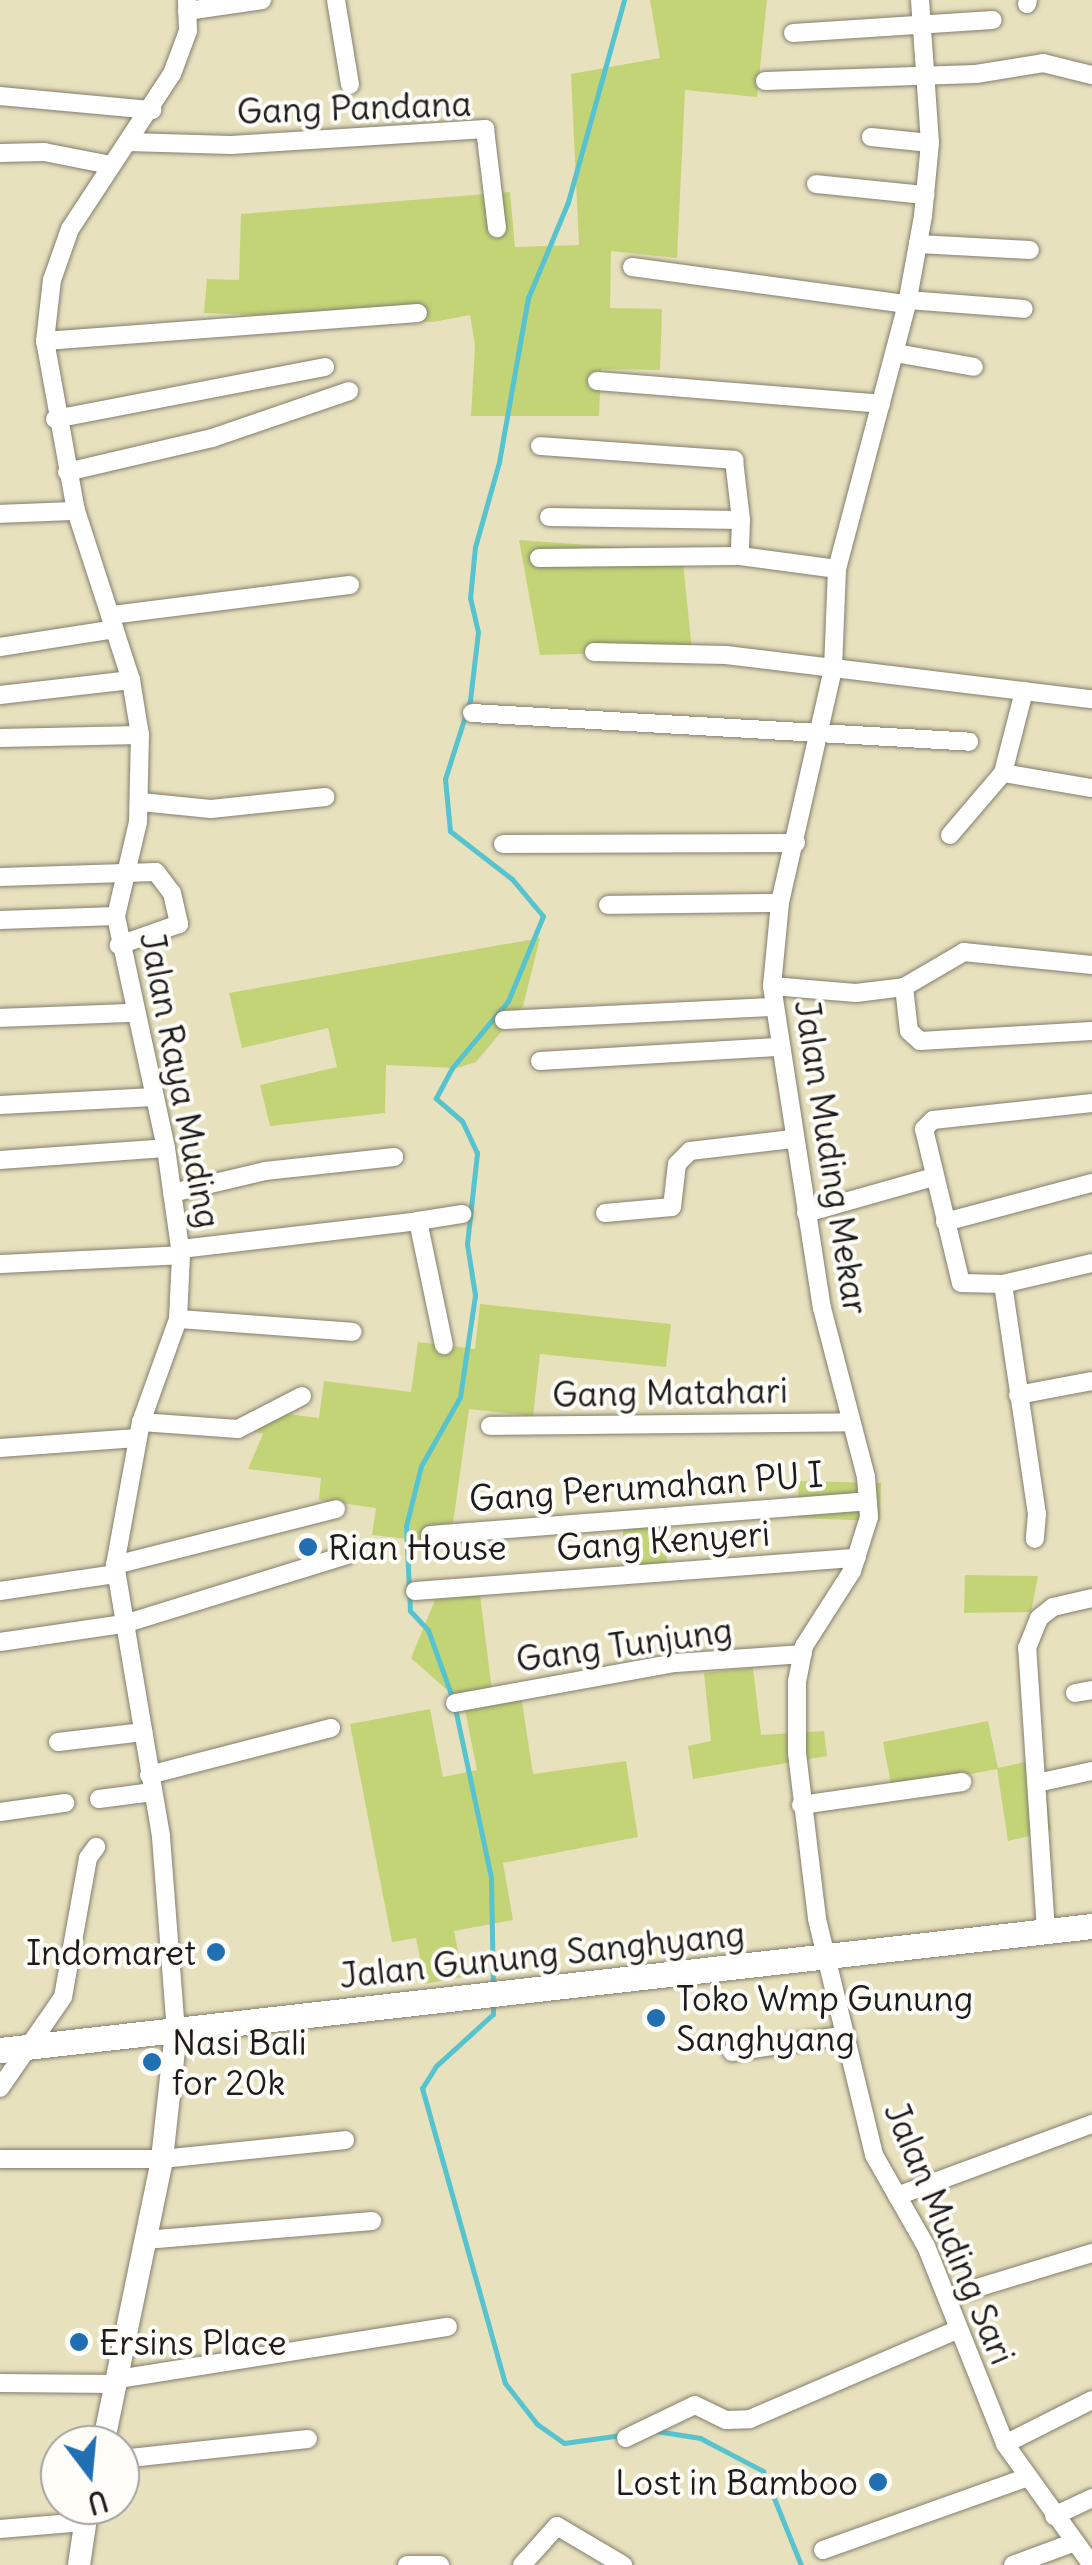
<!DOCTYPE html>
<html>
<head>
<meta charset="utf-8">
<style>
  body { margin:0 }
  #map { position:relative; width:1092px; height:2565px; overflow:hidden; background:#e7e1be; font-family:Delius,sans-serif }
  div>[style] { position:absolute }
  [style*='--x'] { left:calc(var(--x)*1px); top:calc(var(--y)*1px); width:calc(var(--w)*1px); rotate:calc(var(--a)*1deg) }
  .green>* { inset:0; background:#c3d477 }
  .stream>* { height:5px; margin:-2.5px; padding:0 2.5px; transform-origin:2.5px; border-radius:2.5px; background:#56c3ce }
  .roads { filter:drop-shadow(0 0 2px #827e6d) drop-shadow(0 0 2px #827e6d) }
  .minor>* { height:18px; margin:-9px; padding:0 9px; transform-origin:9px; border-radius:9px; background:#fff }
  .tertiary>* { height:22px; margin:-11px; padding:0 11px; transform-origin:11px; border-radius:11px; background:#fff }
  .secondary>* { height:25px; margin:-12.5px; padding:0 12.5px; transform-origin:12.5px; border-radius:12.5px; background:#fff }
  .dots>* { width:28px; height:28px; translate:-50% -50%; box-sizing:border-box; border:5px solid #fdfcf7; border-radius:50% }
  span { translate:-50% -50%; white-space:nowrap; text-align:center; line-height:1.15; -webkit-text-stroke:8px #fdfcf7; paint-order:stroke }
  .street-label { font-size:35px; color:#1c1c1c }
  .poi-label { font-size:35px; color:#1c1c1c }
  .left { translate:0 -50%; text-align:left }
  .right { translate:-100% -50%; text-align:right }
  .north { position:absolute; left:40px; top:2425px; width:100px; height:100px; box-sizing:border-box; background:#fdfcf7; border:2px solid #a3a29f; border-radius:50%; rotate:164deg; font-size:28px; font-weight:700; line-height:40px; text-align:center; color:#1c1c1c }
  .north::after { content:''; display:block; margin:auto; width:35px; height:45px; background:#1f6fb2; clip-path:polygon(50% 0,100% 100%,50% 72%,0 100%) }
</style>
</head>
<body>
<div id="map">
  <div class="green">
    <div style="clip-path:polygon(650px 0,767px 0,757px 97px,685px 90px,677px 258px,611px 251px,610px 308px,662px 309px,660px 370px,601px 369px,599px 416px,471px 416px,475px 345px,470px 315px,433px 322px,204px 313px,207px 279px,239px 280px,241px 214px,510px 192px,515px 247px,579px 245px,571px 74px,660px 58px)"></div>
    <div style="clip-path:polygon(519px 540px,682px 552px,692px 651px,540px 655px)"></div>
    <div style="clip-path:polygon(540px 938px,523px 1006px,476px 1062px,457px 1068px,386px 1065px,385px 1113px,270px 1126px,260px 1085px,337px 1067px,328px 1028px,242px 1048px,229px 993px)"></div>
    <div style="clip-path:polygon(480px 1304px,671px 1324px,666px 1367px,540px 1354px,533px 1416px,469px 1409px,450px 1544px,372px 1535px,376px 1508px,319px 1500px,321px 1478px,248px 1469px,263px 1434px,251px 1431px,255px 1410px,319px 1418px,324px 1381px,411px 1392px,418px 1342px,475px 1349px)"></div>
    <div style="clip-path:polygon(799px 1481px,881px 1483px,880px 1521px,797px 1518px)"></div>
    <div style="clip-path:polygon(624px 1515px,666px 1520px,667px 1568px,621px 1576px)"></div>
    <div style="clip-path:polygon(965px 1575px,1038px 1576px,1031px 1612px,964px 1613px)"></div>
    <div style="clip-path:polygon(480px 1595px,493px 1699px,521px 1695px,533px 1774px,626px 1761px,638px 1837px,503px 1863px,513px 1920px,454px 1931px,463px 1977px,425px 1984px,416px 1938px,392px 1942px,350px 1724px,430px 1709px,443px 1777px,477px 1770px,464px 1705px,411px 1658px,435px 1600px)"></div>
    <div style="clip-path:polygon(753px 1668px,761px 1735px,824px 1731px,827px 1756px,693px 1779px,688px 1746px,711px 1741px,704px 1673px)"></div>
    <div style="clip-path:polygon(988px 1721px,998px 1768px,1043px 1758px,1051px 1831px,1008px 1841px,997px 1769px,892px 1789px,883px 1742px)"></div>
  </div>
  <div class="stream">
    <div style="--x:452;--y:1697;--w:71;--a:-109.7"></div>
    <div style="--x:428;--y:1630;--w:26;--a:-133"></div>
    <div style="--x:410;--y:1611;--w:85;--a:-92.7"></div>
    <div style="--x:406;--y:1526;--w:62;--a:-76"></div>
    <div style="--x:421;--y:1466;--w:79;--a:-60.5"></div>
    <div style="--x:460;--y:1397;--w:103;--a:-81.6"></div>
    <div style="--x:475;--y:1295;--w:52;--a:-98.9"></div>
    <div style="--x:467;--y:1244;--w:92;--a:-83.7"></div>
    <div style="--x:477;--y:1153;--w:35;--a:-115"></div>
    <div style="--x:462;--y:1121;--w:35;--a:-139"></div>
    <div style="--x:436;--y:1098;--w:34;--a:-62"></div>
    <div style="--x:452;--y:1068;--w:87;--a:-50.1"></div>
    <div style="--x:508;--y:1001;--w:92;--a:-67.6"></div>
    <div style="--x:543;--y:916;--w:48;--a:-130"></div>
    <div style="--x:512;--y:879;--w:78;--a:-142.3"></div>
    <div style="--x:450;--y:831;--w:52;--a:-95.5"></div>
    <div style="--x:445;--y:779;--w:83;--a:-72.4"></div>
    <div style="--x:470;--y:700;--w:68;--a:-83.3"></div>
    <div style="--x:478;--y:632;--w:35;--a:-103"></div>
    <div style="--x:470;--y:598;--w:51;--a:-84.4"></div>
    <div style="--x:475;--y:547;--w:88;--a:-74.2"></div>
    <div style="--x:499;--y:462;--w:167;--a:-80"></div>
    <div style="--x:528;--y:298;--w:104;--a:-67.4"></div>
    <div style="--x:568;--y:202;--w:210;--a:-74.5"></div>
    <div style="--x:455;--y:1708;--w:174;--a:78"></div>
    <div style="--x:491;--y:1878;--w:110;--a:89"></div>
    <div style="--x:493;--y:2004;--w:10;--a:90"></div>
    <div style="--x:493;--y:2014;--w:77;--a:137.6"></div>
    <div style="--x:436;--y:2066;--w:26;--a:122"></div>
    <div style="--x:422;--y:2088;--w:306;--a:74.3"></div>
    <div style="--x:505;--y:2383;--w:52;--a:52"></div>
    <div style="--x:537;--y:2424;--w:33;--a:35"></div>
    <div style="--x:564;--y:2443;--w:58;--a:-8"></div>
    <div style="--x:656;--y:2431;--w:45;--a:9"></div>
    <div style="--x:700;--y:2438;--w:71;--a:27.6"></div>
    <div style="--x:763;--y:2471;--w:101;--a:68"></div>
  </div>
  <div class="roads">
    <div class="minor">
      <div style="--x:336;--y:0;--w:86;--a:80.6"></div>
      <div style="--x:920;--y:0;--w:143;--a:86"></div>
      <div style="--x:930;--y:143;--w:73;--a:95.5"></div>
      <div style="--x:923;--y:216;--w:89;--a:100.3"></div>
      <div style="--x:907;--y:304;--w:274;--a:104.8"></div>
      <div style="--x:837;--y:569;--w:100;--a:92.3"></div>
      <div style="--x:833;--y:669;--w:240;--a:102.8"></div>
      <div style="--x:780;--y:903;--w:83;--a:95.5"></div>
      <div style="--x:772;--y:986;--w:326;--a:81.2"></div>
      <div style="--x:822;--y:1308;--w:175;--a:75.4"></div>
      <div style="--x:866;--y:1477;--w:40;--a:85.7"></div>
      <div style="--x:869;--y:1517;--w:57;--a:107.5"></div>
      <div style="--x:852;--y:1571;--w:89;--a:122.6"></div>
      <div style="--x:804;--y:1646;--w:36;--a:101"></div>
      <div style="--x:797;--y:1681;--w:72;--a:90"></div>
      <div style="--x:797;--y:1753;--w:167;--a:83.1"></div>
      <div style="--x:817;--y:1919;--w:243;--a:76.4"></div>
      <div style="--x:874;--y:2155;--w:105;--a:60.3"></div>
      <div style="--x:926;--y:2246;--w:213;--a:68.2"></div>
      <div style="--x:1005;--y:2444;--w:149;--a:54.3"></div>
      <div style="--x:1027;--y:4;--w:4;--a:-76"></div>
      <div style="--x:187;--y:11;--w:76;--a:-8.3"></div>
      <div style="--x:793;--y:33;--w:200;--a:-3.7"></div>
      <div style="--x:765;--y:81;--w:211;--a:-1.9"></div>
      <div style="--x:976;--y:74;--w:68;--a:-9.3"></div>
      <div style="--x:1043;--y:63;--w:50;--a:13.8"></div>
      <div style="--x:0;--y:96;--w:153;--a:5.3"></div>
      <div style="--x:871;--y:137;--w:59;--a:5.8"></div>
      <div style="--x:128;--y:142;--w:103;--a:1.7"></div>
      <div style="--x:231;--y:145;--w:255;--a:-3.6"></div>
      <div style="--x:485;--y:129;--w:100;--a:83.1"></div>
      <div style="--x:0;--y:153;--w:44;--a:-1.3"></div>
      <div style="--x:44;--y:152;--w:67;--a:11.1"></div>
      <div style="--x:816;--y:184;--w:110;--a:5.8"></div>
      <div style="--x:918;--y:244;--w:112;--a:3.1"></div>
      <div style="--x:632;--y:267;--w:277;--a:7.7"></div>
      <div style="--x:908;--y:300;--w:116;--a:4.4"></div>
      <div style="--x:45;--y:341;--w:374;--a:-4.3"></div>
      <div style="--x:895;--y:353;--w:80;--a:10"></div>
      <div style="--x:597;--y:381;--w:285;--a:4.6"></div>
      <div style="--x:55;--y:419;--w:275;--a:-10.9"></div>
      <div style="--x:540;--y:446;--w:195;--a:4.1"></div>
      <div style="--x:734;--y:460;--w:60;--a:83.3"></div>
      <div style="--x:67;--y:472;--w:149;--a:-13.2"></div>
      <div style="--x:212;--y:438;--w:145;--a:-18.9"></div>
      <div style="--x:0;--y:514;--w:76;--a:-2.3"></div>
      <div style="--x:549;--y:517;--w:192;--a:0.9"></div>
      <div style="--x:741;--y:520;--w:36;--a:92"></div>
      <div style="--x:740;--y:556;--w:98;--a:7.6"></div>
      <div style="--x:539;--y:558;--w:201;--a:-0.6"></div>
      <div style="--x:112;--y:615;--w:240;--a:-7.2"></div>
      <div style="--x:0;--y:647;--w:116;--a:-8.9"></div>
      <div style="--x:594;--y:652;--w:132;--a:1.3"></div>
      <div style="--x:726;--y:655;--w:369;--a:6.9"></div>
      <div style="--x:0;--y:695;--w:132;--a:-6.5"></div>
      <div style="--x:472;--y:713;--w:498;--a:3.3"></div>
      <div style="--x:0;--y:738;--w:140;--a:-1.2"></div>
      <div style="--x:1003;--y:773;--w:90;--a:9.6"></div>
      <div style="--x:141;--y:802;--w:70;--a:5.7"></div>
      <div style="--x:211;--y:809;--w:115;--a:-6"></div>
      <div style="--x:950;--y:835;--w:82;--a:-49.5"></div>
      <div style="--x:1003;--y:773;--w:85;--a:-75.6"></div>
      <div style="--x:503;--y:844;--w:293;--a:-0.2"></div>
      <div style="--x:0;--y:877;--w:156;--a:-1.8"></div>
      <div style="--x:156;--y:872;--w:26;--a:53"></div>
      <div style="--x:172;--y:893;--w:32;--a:77"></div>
      <div style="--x:179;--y:924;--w:64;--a:160.7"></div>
      <div style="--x:608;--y:905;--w:172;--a:-0.7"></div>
      <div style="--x:0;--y:920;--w:116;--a:-2"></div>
      <div style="--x:1092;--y:965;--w:129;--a:-174.2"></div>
      <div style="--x:964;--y:952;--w:69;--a:149.7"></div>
      <div style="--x:904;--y:987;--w:44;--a:83.5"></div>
      <div style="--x:909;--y:1031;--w:15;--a:42"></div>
      <div style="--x:920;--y:1041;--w:172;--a:-3.3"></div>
      <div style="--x:772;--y:986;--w:84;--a:4.8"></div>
      <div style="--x:856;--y:993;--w:48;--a:-7.1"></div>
      <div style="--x:0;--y:1018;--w:132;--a:-2.2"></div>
      <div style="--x:504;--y:1020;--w:267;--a:-2.8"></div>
      <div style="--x:540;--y:1061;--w:237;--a:-3.4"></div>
      <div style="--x:1092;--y:1103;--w:160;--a:173.9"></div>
      <div style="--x:933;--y:1120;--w:13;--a:135"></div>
      <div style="--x:924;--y:1129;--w:158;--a:76.5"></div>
      <div style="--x:961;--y:1283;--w:42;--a:1.4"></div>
      <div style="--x:1003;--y:1284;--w:91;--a:-13.3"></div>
      <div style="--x:0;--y:1105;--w:154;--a:-3"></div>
      <div style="--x:0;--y:1160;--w:166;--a:-4.1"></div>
      <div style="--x:172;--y:1193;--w:96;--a:-13.3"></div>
      <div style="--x:265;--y:1171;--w:130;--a:-6.2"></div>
      <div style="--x:605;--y:1213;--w:67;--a:-5.1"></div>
      <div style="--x:672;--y:1207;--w:43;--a:-83.4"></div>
      <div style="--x:677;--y:1164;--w:18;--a:-45"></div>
      <div style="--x:690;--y:1151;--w:103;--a:-6.7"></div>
      <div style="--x:806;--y:1213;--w:132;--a:-15.8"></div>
      <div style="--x:418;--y:1221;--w:45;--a:-9"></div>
      <div style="--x:945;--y:1222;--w:152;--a:-14.9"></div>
      <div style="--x:181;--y:1249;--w:239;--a:-6.7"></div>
      <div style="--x:418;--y:1221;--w:127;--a:78.2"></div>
      <div style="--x:0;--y:1264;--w:181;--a:-2.8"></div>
      <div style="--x:1003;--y:1284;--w:232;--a:81.6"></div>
      <div style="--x:1037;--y:1514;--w:25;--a:95"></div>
      <div style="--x:178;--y:1319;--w:175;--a:4.2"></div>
      <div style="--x:1018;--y:1395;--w:75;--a:-10.7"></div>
      <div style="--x:141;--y:1422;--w:97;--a:4.1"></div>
      <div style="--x:238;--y:1429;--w:72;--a:-27.3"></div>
      <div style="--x:490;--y:1426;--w:360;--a:-0.6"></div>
      <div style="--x:0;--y:1448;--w:137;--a:-4.2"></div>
      <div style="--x:430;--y:1535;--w:439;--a:-4.4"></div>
      <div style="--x:115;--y:1565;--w:228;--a:-14.2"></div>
      <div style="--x:0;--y:1591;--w:116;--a:-8.4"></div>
      <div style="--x:415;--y:1591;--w:443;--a:-4.3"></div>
      <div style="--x:0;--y:1642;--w:125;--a:-8.3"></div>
      <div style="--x:124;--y:1624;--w:233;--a:-17.2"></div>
      <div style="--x:1075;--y:1693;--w:17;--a:-10"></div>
      <div style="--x:455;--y:1703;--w:225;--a:-10.3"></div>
      <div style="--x:676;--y:1663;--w:127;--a:-4.1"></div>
      <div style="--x:58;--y:1742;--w:86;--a:-6.7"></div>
      <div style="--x:149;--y:1775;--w:188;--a:-14.5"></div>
      <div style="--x:1037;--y:1783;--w:56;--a:-12.3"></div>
      <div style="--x:99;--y:1799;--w:54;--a:-7.4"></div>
      <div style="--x:801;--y:1805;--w:163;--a:-8.1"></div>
      <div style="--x:0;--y:1812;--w:66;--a:-7.9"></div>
      <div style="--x:1046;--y:1931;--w:284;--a:-93.8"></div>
      <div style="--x:1027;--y:1648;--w:32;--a:-68"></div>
      <div style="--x:1039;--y:1618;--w:18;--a:-38"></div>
      <div style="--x:1053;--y:1607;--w:40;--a:-13"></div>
      <div style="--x:176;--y:2032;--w:197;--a:-94.4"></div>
      <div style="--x:161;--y:1836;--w:275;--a:-99.6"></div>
      <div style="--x:115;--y:1565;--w:145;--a:-79.7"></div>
      <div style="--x:141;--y:1422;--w:109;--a:-70.2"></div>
      <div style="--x:178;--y:1319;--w:64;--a:-87.3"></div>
      <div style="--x:181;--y:1255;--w:108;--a:-98"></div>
      <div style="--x:166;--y:1148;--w:237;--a:-102.2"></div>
      <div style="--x:116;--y:916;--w:97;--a:-76.8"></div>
      <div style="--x:138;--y:822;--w:87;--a:-88.7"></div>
      <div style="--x:140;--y:735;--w:56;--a:-99.3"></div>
      <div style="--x:131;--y:680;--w:178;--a:-108"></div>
      <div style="--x:76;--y:511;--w:173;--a:-100.3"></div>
      <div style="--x:45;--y:341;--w:61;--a:-83.5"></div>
      <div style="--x:52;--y:280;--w:54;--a:-70.6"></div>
      <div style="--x:70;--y:229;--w:186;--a:-56.7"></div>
      <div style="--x:172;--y:74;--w:46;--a:-69.6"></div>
      <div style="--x:188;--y:31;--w:31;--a:-92"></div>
      <div style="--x:732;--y:2052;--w:110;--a:-8.4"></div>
      <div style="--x:0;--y:2088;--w:111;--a:-55.3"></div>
      <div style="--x:63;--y:1997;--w:141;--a:-79.8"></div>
      <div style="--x:88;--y:1858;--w:14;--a:-54"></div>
      <div style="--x:0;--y:2159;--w:162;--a:0"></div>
      <div style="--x:162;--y:2159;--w:184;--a:-5.9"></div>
      <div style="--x:897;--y:2196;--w:208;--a:-20.3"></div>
      <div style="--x:145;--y:2240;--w:228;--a:-4.8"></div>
      <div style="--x:947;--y:2297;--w:152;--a:-16.9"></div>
      <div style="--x:118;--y:2379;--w:334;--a:-9"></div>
      <div style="--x:0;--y:2383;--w:116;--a:0.5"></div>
      <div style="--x:626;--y:2438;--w:76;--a:-25.6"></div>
      <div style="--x:695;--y:2405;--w:34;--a:26"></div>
      <div style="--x:726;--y:2420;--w:24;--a:-2"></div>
      <div style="--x:750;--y:2419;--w:225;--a:-23.3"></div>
      <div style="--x:1005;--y:2444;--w:97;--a:-26.8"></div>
      <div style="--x:120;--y:2459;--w:189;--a:-6.1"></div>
      <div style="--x:1054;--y:2516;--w:42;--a:-25.3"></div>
      <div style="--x:0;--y:2529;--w:84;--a:-4.8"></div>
      <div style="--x:823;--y:2550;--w:214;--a:-19.6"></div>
      <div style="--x:407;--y:2565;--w:33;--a:0"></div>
      <div style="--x:522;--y:2565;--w:52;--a:-48.1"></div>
      <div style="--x:557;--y:2526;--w:77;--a:30.6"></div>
      <div style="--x:1013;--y:2565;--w:66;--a:-20.4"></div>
    </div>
    <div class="tertiary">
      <div style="--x:103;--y:2445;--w:292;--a:-78.3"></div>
      <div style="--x:162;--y:2159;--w:128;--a:-83.7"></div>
      <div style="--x:79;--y:2565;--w:61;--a:-81.5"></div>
    </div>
    <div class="secondary">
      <div style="--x:0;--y:2050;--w:1099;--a:-6.48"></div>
    </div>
  </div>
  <div class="dots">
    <div style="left:308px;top:1547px;background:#1f6fb2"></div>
    <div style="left:216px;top:1952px;background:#1f6fb2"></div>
    <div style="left:656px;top:2018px;background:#1f6fb2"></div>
    <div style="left:152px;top:2062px;background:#1f6fb2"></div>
    <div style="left:79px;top:2342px;background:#1f6fb2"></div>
    <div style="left:878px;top:2482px;background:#1f6fb2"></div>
  </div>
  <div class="street-label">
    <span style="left:354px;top:107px;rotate:-2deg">Gang Pandana</span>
    <span style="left:181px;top:1080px;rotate:79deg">Jalan Raya Muding</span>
    <span style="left:832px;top:1157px;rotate:81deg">Jalan Muding Mekar</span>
    <span style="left:670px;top:1392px;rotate:-1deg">Gang Matahari</span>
    <span style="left:646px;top:1486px;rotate:-4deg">Gang Perumahan PU I</span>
    <span style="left:663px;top:1540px;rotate:-4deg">Gang Kenyeri</span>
    <span style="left:624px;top:1644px;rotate:-8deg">Gang Tunjung</span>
    <span style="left:542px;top:1954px;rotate:-6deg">Jalan Gunung Sanghyang</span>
    <span style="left:950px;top:2233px;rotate:67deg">Jalan Muding Sari</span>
  </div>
  <div class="poi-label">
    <span class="left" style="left:328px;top:1547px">Rian House</span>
    <span class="right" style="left:196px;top:1952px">Indomaret</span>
    <span class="left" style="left:676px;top:2018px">Toko Wmp Gunung<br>Sanghyang</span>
    <span class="left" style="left:172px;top:2062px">Nasi Bali<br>for 20k</span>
    <span class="left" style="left:99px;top:2342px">Ersins Place</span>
    <span class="right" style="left:858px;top:2482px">Lost in Bamboo</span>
  </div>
  <div class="north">U</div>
</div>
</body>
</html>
